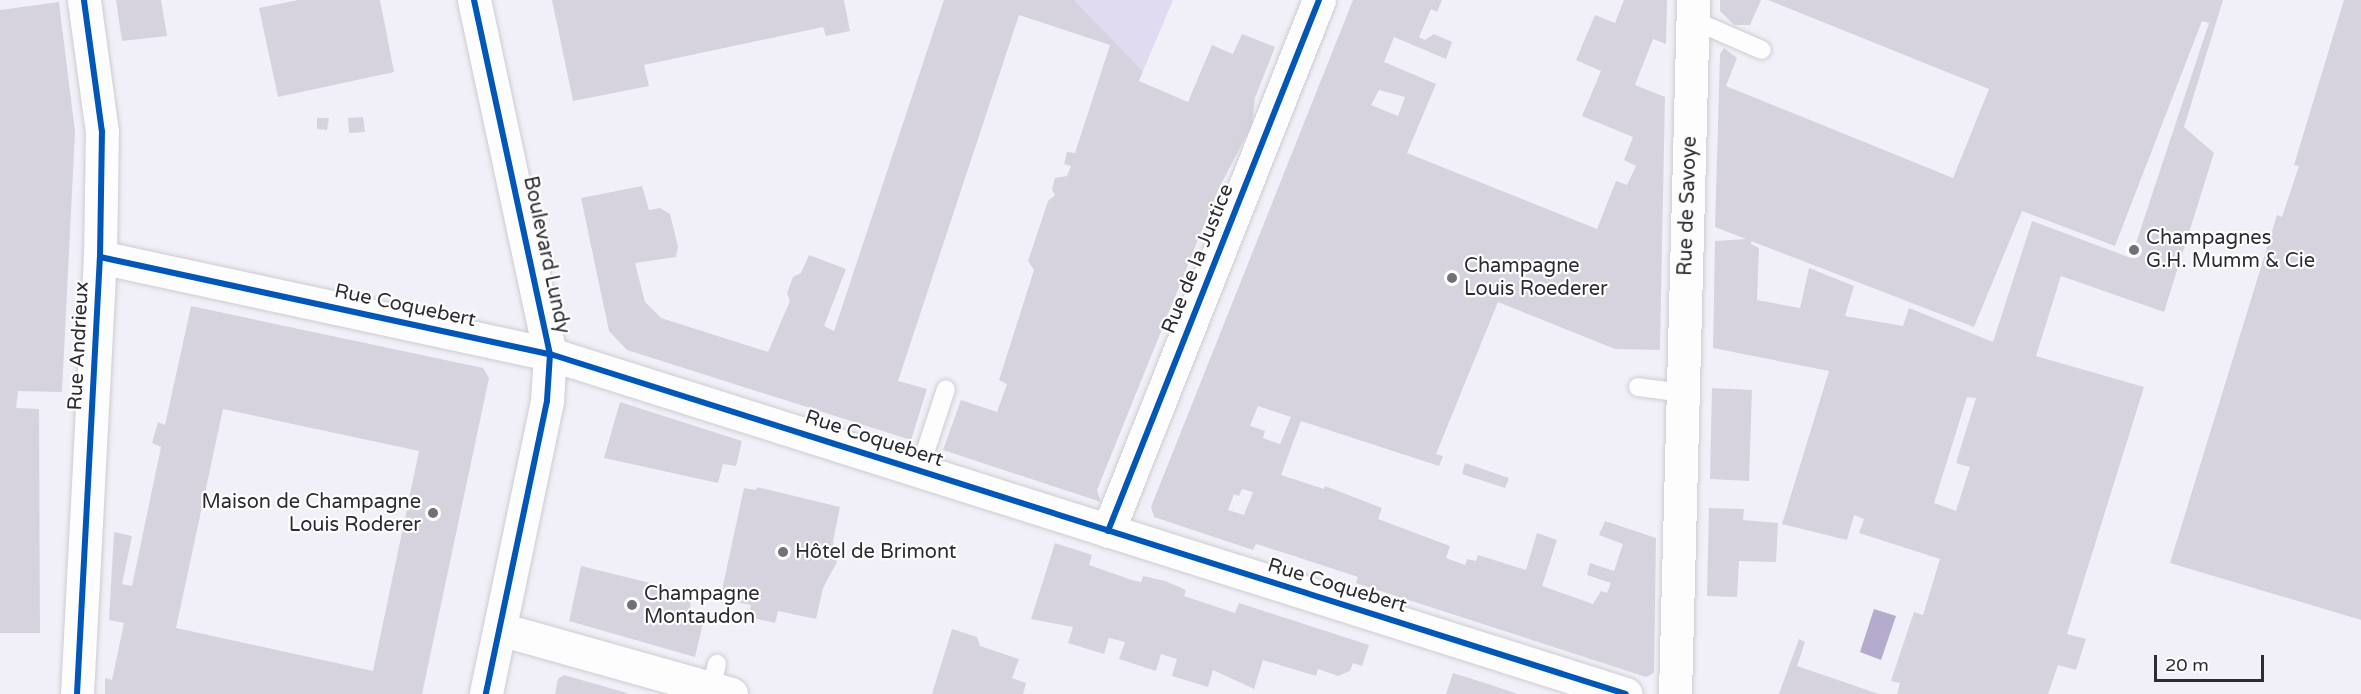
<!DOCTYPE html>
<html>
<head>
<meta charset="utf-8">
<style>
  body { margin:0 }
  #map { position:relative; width:2361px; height:694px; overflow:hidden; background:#f1f0f8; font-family:"Varela Round",sans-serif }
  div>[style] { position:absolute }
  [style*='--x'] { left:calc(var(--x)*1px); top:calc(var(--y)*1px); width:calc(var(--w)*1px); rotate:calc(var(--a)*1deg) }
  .green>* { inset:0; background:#e0dbf1 }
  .water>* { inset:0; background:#b5accd }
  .building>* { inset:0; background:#d6d3df }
  .roads { filter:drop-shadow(0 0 2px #cdccd2) drop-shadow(0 0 2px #cdccd2) }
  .lane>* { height:18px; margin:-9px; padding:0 9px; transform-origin:9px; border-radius:9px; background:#fdfdfe }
  .street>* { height:33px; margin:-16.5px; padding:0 16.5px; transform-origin:16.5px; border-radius:16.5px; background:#fdfdfe }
  .secondary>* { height:33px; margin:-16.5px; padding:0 16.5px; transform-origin:16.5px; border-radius:16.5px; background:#fdfdfe }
  .cycleway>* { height:6px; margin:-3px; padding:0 3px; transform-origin:3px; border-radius:3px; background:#0057b8 }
  .dots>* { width:16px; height:16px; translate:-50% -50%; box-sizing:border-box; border:3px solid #fff; border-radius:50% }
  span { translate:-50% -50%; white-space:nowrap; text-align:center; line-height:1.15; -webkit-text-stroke:4.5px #fff; paint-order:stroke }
  .street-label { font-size:20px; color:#2e2c32 }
  .poi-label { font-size:20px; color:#2e2c32 }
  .left { translate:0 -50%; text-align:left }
  .right { translate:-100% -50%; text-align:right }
  .scale { position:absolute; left:2154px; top:655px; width:110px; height:27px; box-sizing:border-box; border:3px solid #2e2c32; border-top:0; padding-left:8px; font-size:18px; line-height:21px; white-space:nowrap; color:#2e2c32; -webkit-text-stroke:4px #fff; paint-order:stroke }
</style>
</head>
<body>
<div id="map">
  <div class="green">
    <div style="clip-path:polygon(1074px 0,1173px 0,1143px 71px)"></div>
  </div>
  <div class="water">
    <div style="clip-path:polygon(1874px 609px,1896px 616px,1881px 660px,1860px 652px)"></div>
  </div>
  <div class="building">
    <div style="clip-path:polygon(116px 0,161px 0,167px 36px,122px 41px)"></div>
    <div style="clip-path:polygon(298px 0,380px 0,394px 72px,278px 97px,259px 8px)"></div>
    <div style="clip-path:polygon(552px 0,844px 0,850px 31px,826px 36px,823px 27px,644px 65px,649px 86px,573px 101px)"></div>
    <div style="clip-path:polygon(944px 0,1074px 0,1143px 71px,1139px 81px,1188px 102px,1212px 45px,1233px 54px,1242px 34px,1275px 47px,1255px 98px,1252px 125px,1219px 188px,1097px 490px,1101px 502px,943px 450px,961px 400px,997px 412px,1007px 384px,999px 380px,1034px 270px,1028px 261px,1048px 201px,1055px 195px,1052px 190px,1055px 178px,1067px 176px,1071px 166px,1064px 164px,1067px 152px,1075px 153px,1110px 45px,1019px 15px,898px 381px,927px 389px,911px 440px,627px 350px,609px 331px,581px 198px,642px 186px,649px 210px,660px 208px,670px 214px,678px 247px,676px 257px,635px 263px,645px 302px,661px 318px,768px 352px,790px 301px,787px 293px,793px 277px,801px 273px,809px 255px,846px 269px,824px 326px,834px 331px)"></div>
    <div style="clip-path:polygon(evenodd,1353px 0,1442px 0,1437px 12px,1431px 9px,1419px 37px,1425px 40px,1434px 34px,1452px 42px,1446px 59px,1394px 37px,1384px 62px,1436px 84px,1407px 153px,1597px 229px,1616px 181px,1627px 185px,1636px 166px,1624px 160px,1633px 137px,1582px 116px,1601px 71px,1576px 60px,1595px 15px,1615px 23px,1624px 0,1667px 0,1666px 44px,1653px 39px,1635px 85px,1665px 97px,1660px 350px,1615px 349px,1498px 302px,1436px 454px,1443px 456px,1439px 466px,1301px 421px,1281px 475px,1324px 489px,1325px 486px,1382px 508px,1378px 519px,1450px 546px,1446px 558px,1465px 565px,1467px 559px,1476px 561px,1478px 555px,1526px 570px,1537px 533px,1557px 540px,1542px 586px,1593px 604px,1601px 591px,1607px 593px,1611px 583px,1587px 575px,1590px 563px,1614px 571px,1623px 544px,1599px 535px,1605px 521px,1656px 538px,1654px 673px,1646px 677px,1356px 583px,1358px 577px,1291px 555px,1256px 544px,1253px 550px,1154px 517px,1151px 507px,1353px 0,1379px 90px,1405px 97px,1398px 116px,1371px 105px,1379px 90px,1353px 0,1258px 406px,1291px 417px,1280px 444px,1263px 438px,1265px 431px,1250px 426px,1258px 406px,1353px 0,1242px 489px,1253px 492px,1244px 515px,1228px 510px,1234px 494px,1239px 496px,1242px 489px)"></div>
    <div style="clip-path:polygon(1720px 0,1761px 0,1750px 25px,1734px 25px,1720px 11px)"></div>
    <div style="clip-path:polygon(evenodd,1768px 0,2223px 0,2184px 127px,2214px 153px,2164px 312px,2061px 276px,2036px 356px,2144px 387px,2067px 634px,2086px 639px,2076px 670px,2058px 665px,2048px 694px,1897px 694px,1900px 683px,1891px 681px,1914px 612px,1923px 615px,1940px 559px,1859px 533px,1864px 519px,1854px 515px,1847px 540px,1782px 524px,1829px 371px,1713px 348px,1715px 241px,1746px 239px,1715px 227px,1720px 54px,1724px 48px,1737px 58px,1726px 86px,1953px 178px,1989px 89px,1768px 0,2202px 21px,2209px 23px,2131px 258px,2032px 221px,1993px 342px,1909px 308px,1903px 326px,1845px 316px,1854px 286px,1809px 268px,1800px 308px,1757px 300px,1759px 248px,1751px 244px,1751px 241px,1974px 327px,2022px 211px,2115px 246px,2202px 21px,1768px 0,1967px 397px,1976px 398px,1956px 463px,1970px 467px,1956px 511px,1934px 503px,1967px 397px)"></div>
    <div style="clip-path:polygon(2344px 0,2361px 0,2361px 620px,2170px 563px,2277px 215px,2282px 217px,2299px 166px,2294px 165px)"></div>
    <div style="clip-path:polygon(59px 2px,75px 132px,62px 392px,18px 391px,16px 408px,39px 409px,40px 633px,0 633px,0 10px)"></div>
    <div style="clip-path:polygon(363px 117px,365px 132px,349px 133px,348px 118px)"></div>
    <div style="clip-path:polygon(317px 118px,329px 118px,327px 130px,317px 129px)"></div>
    <div style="clip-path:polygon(evenodd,191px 306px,483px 368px,489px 378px,422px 694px,105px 694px,105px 678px,112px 680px,124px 623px,109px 620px,114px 532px,132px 536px,122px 584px,132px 586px,161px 447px,152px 443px,158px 422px,165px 425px,191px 306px,223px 409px,419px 451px,373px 671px,176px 628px,223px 409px)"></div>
    <div style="clip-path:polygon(1712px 388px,1752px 390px,1749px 481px,1710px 479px)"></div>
    <div style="clip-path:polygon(620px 402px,742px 441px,736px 466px,723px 464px,718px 483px,604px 458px)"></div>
    <div style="clip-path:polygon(1465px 463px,1509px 478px,1505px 488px,1462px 474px)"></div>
    <div style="clip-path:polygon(757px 487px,840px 507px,833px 541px,837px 562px,823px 588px,816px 619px,778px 611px,775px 623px,748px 617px,751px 605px,720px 599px,744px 488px,756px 490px)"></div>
    <div style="clip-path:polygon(1709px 508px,1744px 509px,1743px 520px,1778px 523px,1776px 562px,1739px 561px,1737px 597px,1707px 596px)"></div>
    <div style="clip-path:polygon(1055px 543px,1092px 555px,1089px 565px,1132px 580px,1141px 582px,1143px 576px,1165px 581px,1186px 590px,1184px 596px,1235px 613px,1239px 603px,1369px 645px,1362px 666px,1353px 663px,1350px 671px,1338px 676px,1318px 669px,1316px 676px,1263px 660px,1254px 689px,1213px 670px,1208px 687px,1172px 676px,1177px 659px,1161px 654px,1156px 671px,1119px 659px,1125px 642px,1109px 638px,1104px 654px,1068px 643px,1073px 627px,1031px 619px)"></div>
    <div style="clip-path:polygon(581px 566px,691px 593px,690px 612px,705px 615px,695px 657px,569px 621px)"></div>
    <div style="clip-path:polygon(952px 629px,977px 637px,980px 646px,1019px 659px,1012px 678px,1026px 683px,1023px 694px,932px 694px)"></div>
    <div style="clip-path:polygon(1799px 639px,1805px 642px,1797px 666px,1879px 694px,1779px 694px)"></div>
    <div style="clip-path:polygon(1453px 673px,1488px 684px,1518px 694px,1446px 694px)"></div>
    <div style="clip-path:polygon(564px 675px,627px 693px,626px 694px,555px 694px,558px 679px)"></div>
  </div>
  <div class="roads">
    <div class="lane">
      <div style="--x:1693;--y:20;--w:75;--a:23.5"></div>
      <div style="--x:1638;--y:387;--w:45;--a:7.6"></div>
      <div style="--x:919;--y:471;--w:86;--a:-71.8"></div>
      <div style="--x:711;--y:688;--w:25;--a:-76"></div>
    </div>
    <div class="street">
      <div style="--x:100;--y:257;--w:460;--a:12.2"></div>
      <div style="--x:550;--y:354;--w:1128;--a:17.54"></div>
      <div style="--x:1108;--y:531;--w:571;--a:-68.33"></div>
      <div style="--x:500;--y:629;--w:240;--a:15.7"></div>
      <div style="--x:77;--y:694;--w:438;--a:-87"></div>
      <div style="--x:100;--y:257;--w:125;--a:-89.1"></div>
      <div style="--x:102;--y:132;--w:133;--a:-97.8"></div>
      <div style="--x:1675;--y:694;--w:694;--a:-88.51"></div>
    </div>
    <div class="secondary">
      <div style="--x:474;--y:0;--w:362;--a:77.9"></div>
      <div style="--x:550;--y:354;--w:47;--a:93.7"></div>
      <div style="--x:547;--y:401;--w:299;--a:101.8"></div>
    </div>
  </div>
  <div class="cycleway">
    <div style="--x:474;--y:0;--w:362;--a:77.9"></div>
    <div style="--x:550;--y:354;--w:47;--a:93.7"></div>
    <div style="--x:547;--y:401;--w:299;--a:101.8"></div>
    <div style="--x:100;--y:257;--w:460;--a:12.2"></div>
    <div style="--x:550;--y:354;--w:1128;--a:17.54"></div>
    <div style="--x:1108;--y:531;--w:571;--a:-68.33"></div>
    <div style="--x:77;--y:694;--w:438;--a:-87"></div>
    <div style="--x:100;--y:257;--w:125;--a:-89.1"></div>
    <div style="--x:102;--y:132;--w:133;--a:-97.8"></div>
  </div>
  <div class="dots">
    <div style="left:2134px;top:250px;background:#727177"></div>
    <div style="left:1452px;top:278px;background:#727177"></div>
    <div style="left:433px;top:513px;background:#727177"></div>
    <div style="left:783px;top:552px;background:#727177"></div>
    <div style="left:632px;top:605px;background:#727177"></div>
  </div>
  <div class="street-label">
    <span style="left:1688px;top:206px;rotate:-88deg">Rue de Savoye</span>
    <span style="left:546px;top:255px;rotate:78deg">Boulevard Lundy</span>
    <span style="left:1198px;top:259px;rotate:-68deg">Rue de la Justice</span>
    <span style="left:405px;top:306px;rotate:12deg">Rue Coquebert</span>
    <span style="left:79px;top:346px;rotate:-87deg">Rue Andrieux</span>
    <span style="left:874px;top:439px;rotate:18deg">Rue Coquebert</span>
    <span style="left:1337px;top:586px;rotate:17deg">Rue Coquebert</span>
  </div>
  <div class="poi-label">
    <span class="left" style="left:2146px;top:250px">Champagnes<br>G.H. Mumm &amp; Cie</span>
    <span class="left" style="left:1464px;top:278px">Champagne<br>Louis Roederer</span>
    <span class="right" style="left:421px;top:514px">Maison de Champagne<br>Louis Roderer</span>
    <span class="left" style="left:795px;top:552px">Hôtel de Brimont</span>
    <span class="left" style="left:644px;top:606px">Champagne<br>Montaudon</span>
  </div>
  <div class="scale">20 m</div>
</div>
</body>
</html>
